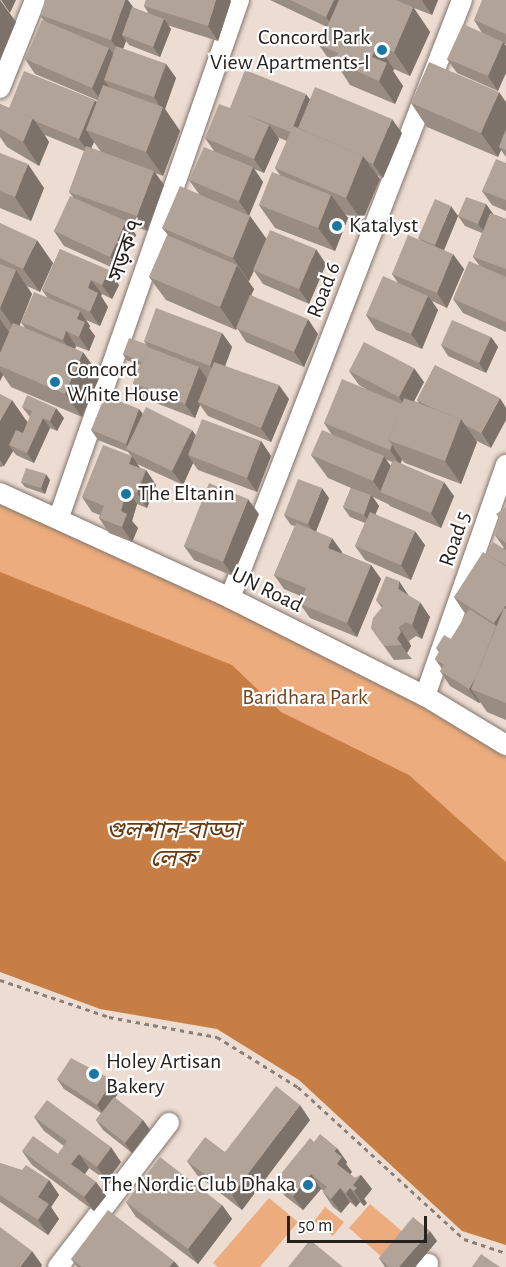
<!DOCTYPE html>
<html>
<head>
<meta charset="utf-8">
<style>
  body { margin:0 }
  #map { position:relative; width:506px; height:1267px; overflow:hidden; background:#ecdcd2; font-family:"Alegreya Sans","Noto Sans Bengali",sans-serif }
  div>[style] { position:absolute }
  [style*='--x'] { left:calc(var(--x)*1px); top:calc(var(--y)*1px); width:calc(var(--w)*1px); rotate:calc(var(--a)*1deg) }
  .green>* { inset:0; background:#ecac7d }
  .water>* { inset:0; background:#c77e45 }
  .path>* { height:3px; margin-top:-1.5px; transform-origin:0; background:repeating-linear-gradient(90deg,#8a7f78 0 4.5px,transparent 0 9px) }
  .roads { filter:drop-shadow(0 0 2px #82746b) drop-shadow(0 0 2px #82746b) }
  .minor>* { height:20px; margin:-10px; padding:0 10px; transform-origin:10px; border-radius:10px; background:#fff }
  .wall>* { inset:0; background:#998c83 }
  .shaded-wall>* { inset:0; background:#7d726a }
  .building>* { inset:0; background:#b2a398 }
  .dots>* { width:16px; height:16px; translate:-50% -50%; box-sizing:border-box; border:3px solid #fff; border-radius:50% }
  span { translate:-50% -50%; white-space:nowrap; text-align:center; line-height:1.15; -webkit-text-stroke:4.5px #fff; paint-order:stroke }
  .poi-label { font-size:22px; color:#27211d }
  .right { translate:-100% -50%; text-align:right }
  .left { translate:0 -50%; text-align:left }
  .street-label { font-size:22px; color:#27211d }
  .park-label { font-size:22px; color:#77451c }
  .water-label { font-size:24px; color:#6a390d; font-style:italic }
  .scale { position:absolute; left:287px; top:1216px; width:140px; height:27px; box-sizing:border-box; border:3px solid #27211d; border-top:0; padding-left:8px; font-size:18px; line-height:21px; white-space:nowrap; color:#27211d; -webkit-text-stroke:4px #fff; paint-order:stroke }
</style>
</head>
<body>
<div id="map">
  <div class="green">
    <div style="clip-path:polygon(0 501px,233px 609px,419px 705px,506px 757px,506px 868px,0 577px)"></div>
    <div style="clip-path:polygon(269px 1198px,298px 1222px,260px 1267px,218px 1267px,213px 1263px)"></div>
    <div style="clip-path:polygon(370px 1204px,404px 1233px,383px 1258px,349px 1228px)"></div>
    <div style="clip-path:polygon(325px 1207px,344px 1222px,333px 1236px,314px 1221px)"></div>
  </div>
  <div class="water">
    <div style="clip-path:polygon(0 572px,232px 665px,281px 712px,409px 775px,506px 862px,506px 1245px,462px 1231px,299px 1080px,217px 1029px,100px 1009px,0 972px)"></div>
  </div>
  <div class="path">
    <div style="--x:0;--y:980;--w:115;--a:18.7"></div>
    <div style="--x:109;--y:1017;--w:110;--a:10.5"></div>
    <div style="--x:217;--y:1037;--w:95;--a:31.7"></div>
    <div style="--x:298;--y:1087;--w:225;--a:42.5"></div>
    <div style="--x:464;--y:1239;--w:44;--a:18.4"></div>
  </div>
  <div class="roads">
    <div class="minor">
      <div style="--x:0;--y:88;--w:95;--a:-68.3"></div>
      <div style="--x:0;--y:493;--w:253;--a:24.5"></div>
      <div style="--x:230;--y:598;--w:218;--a:26.7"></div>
      <div style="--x:425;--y:696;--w:95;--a:31.2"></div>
      <div style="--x:59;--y:517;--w:547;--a:-70.8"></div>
      <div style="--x:230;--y:598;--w:641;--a:-68.8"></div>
      <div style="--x:425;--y:696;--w:245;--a:-70.7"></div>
      <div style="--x:58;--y:1267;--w:182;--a:-52.4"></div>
      <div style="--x:426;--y:1267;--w:4;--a:-56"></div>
    </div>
  </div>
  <div class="wall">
    <div style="clip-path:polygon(evenodd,146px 0,230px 0,231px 1px,218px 41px,167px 25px,171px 29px,160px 57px,129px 45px,126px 41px,123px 49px,166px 64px,176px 78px,165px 109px,180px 131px,163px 176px,155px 173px,164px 185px,147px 231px,128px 224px,136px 235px,120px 271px,64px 246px,54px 231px,73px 197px,69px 192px,84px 151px,45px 135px,49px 142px,39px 166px,7px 147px,0 137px,0 104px,9px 108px,96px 102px,97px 100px,35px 74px,25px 59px,44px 21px,40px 15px,134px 8px,149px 14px,144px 6px,146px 0,94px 142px,101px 152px,91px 148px,94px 142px)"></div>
    <div style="clip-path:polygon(270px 0,438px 0,432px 15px,414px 8px,430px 32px,410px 76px,394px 69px,393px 71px,403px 86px,395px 104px,350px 85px,341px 71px,335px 68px,319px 45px,327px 27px)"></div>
    <div style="clip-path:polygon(506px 0,506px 44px,504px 44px,498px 91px,457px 73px,447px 59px,482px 33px,474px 20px)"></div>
    <div style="clip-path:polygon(310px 99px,402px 133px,383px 178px,377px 175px,380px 179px,362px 221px,345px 214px,348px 218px,335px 251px,275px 228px,259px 205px,280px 175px,275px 168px,287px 141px,277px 137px,279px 139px,264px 173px,254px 169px,263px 182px,249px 215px,250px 216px,266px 238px,326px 264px,309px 304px,263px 284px,254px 271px,249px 281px,248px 281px,254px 289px,251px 295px,318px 334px,304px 367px,246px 342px,237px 328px,236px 330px,166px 300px,149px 277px,168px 235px,162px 228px,199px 194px,189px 180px,214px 151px,205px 138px,230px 108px)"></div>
    <div style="clip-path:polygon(506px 102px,506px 157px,501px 150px,498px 157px,427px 127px,411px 103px)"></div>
    <div style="clip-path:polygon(0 153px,44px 188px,31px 221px,0 208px)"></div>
    <div style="clip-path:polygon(506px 163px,506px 211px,492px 205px,482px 191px)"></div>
    <div style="clip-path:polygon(486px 204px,493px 214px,506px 219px,506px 332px,463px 313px,453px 299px,479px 265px,473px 257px,482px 233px,465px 226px,458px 216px,444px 250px,464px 269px,447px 308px,432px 301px,438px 310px,422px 349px,376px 330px,366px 315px,398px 283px,392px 274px,420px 240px,418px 238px,458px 215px)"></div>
    <div style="clip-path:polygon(0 223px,53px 263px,40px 292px,27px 286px,32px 294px,19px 325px,25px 328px,21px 322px,47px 297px,42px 290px,60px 249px,119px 285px,112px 299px,102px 294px,101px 296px,108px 307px,100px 326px,86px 320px,90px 326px,89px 328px,95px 336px,89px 351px,76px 346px,75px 349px,100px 376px,82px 417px,11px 387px,3px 375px,0 381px)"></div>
    <div style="clip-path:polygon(222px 333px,232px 347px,225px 366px,289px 399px,271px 442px,208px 416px,200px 405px,195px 418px,143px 398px,133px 383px,140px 365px,126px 360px,123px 354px,146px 344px,144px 341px)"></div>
    <div style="clip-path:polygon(491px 337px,498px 347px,486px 373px,448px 356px,441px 345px)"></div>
    <div style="clip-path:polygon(evenodd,435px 365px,491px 448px,475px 440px,477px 442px,461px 484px,405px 463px,402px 460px,400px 463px,454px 496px,441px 528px,390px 506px,388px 504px,373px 497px,379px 506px,375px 514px,425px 545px,411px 580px,365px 560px,355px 546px,365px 523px,350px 517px,343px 507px,351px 488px,328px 478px,311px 455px,332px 435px,324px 423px,366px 389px,359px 385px,349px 371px,424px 382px,414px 401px,419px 403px,417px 400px,435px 365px,385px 459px,392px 462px,391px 466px,385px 459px)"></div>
    <div style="clip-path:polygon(0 394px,28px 422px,30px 417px,22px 407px,64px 418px,57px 431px,50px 428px,34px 463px,16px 455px,13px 451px,4px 466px,0 467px)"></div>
    <div style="clip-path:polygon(139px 409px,143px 414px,196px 435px,261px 441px,271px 456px,257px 492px,198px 470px,193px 463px,183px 485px,137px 464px,140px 468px,146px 470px,156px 485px,147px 508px,137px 504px,132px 521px,138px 528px,132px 542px,109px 533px,99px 518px,100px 515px,92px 512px,82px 497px,131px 456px,128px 452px,98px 440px,91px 430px)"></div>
    <div style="clip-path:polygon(50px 480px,45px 494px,25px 487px,21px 482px)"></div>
    <div style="clip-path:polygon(329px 498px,316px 531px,342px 552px,342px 553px,371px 565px,381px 579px,357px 637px,310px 618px,300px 604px,303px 597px,284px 589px,274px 575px,295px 526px,291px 525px,284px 515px)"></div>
    <div style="clip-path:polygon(506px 507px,506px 720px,487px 712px,480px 702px,479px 703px,450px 686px,440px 671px,442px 669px,435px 659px,439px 652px,436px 648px,451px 639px,467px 614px,464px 612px,454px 597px,486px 554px,504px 548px,495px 535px)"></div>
    <div style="clip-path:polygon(259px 514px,233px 576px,194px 560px,184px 546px)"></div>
    <div style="clip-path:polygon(409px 596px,430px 617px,422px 639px,416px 636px,409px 641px,411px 646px,407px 653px,412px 659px,394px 660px,371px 628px,382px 608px,376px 600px)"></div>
    <div style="clip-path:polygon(57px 1079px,113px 1080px,120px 1090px,115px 1098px,143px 1120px,150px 1130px,132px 1153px,103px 1130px,96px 1120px,101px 1113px,64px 1089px)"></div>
    <div style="clip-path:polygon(34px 1117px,121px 1162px,107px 1181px,89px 1168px,85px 1174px,96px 1182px,106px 1196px,94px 1211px,32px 1165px,22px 1151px,58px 1154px,64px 1146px,44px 1131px)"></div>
    <div style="clip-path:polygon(310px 1120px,242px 1210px,197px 1175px,187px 1161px,225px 1152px)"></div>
    <div style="clip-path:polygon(314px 1142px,347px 1162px,346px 1164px,352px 1172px,350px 1174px,355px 1178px,361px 1175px,372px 1189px,364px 1199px,367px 1203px,364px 1206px,360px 1202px,356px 1207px,350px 1202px,341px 1213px,333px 1207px,323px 1192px,324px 1191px,321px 1189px,303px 1210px,285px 1196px,275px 1181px)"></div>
    <div style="clip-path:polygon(0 1163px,49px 1180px,59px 1195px,51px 1207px,59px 1219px,48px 1235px,0 1202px)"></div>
    <div style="clip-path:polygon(126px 1202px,222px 1205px,232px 1219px,198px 1264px,136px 1217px)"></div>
    <div style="clip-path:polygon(437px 1241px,415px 1267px,385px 1267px,379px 1258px)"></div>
    <div style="clip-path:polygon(71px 1259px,179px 1267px,77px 1267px)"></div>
  </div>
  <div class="shaded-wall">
    <div style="clip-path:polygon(0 0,16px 22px,0 60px)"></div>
    <div style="clip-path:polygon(1px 0,16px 0,10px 13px)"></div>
    <div style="clip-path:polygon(125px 0,128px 0,136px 11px,122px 35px,126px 41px,121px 54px,111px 40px)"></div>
    <div style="clip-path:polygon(216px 0,230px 0,231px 1px,218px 41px,208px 26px)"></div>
    <div style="clip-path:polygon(334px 0,351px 0,336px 32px,326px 17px)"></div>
    <div style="clip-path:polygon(423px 0,438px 0,432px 15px,422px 1px)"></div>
    <div style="clip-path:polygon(413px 7px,430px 32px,410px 76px,394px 52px)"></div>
    <div style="clip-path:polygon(164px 19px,171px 29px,160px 57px,153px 47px)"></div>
    <div style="clip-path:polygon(503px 42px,506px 46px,506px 73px,498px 91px,488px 76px)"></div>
    <div style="clip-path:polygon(377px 45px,394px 69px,393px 71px,403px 86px,395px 104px,379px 81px,372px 57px)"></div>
    <div style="clip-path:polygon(109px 48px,119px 62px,104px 80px,109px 87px,102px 102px,92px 88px)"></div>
    <div style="clip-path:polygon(166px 64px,176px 78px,165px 109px,180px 131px,163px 176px,146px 152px,162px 110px,154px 97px)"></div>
    <div style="clip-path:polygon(499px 92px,506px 102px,506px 137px,499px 147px,501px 150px,498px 157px,481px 133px)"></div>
    <div style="clip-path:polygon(306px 94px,316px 108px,305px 135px,291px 132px)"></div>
    <div style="clip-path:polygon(95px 100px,105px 115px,86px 130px,94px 142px,89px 153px,79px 139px)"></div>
    <div style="clip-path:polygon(33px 118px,49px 142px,39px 166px,23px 142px)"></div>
    <div style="clip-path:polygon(392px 119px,402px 133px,383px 178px,373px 164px)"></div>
    <div style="clip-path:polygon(269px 125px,279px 139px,264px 173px,254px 159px)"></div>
    <div style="clip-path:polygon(363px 156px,380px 179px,362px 221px,346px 198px)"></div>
    <div style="clip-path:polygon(28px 164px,44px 188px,31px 221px,15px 197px)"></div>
    <div style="clip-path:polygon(253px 167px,263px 182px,249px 216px,239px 201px)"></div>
    <div style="clip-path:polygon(154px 171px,164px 185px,147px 231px,137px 216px)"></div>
    <div style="clip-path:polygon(331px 195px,348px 218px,335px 251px,318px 228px)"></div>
    <div style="clip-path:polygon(486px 204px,493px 214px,486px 234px,478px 224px)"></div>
    <div style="clip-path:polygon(451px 206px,458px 216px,442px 255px,435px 245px)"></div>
    <div style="clip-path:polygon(250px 216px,267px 240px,249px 281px,233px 258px)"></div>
    <div style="clip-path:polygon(126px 221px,136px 235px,120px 271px,110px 257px)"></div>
    <div style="clip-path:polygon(37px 240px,53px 263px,40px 292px,23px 269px)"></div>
    <div style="clip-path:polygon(316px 249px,326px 264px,309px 304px,299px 289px)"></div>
    <div style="clip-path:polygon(453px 254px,464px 269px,447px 308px,437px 293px)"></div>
    <div style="clip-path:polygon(237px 265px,254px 289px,236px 330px,220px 307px)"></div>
    <div style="clip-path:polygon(16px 270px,32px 294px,17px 332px,0 308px)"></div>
    <div style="clip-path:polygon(109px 270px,119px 285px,112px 299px,102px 285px)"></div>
    <div style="clip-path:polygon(91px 280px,102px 294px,101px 296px,108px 307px,100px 326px,90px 312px,88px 288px)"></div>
    <div style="clip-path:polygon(428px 296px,438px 310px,422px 349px,411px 334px)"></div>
    <div style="clip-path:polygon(80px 311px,90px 326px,89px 328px,95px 336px,89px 351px,79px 337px,77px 319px)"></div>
    <div style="clip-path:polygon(0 319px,16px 342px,0 366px)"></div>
    <div style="clip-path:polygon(308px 319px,318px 334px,304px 367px,294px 352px)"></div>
    <div style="clip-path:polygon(66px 331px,76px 346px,73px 355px,63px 340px)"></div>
    <div style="clip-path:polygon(222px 333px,232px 347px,220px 380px,210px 366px)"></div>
    <div style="clip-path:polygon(491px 337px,498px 347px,486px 373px,479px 363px)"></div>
    <div style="clip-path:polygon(83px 352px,100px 376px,82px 417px,65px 394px)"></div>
    <div style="clip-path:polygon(199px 367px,209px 382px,198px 402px,200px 405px,195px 418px,185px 404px)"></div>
    <div style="clip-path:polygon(414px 368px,424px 382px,410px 409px,407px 409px,399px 397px)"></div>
    <div style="clip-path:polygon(0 371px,3px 375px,0 381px)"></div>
    <div style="clip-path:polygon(279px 385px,289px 399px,271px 442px,261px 428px)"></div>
    <div style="clip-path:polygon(500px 398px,506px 408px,506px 420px,491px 448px,481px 433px)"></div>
    <div style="clip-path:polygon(12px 400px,28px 423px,15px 448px,9px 445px,13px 451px,4px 466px,0 460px,0 421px)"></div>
    <div style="clip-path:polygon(56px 408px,64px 418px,57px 431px,50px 421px)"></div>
    <div style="clip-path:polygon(139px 409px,146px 419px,130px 451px,126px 444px)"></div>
    <div style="clip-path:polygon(43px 418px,50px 428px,34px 463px,27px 453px)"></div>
    <div style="clip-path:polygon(461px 419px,477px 442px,461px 484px,445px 461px)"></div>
    <div style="clip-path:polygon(192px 430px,202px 444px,188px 455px,193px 463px,183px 485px,172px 471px)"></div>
    <div style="clip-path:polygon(261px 441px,271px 456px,257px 492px,247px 478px)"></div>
    <div style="clip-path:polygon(392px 445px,402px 460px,400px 465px,390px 450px)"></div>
    <div style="clip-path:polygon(132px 456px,142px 471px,129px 464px)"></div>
    <div style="clip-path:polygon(384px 456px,400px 480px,381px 492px,373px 481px)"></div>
    <div style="clip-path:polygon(146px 470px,156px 485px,147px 508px,137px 493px)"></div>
    <div style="clip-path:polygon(46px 474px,50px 480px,45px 494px,41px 488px)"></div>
    <div style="clip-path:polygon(444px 482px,454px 496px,441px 528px,431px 513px)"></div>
    <div style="clip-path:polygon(322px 488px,329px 498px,315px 534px,308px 524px)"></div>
    <div style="clip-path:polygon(127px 489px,137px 504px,132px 521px,138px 528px,132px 542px,122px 527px,121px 511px)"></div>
    <div style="clip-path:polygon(371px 495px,379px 506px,371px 525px,364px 515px)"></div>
    <div style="clip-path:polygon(248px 499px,259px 514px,233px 576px,223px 562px)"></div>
    <div style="clip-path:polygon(415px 531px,425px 545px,411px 580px,401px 565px)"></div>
    <div style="clip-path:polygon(332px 538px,342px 552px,338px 562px,328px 548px)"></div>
    <div style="clip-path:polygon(371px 565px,381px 579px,357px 637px,347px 623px)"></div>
    <div style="clip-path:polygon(399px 581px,409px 596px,398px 589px)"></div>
    <div style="clip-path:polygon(420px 602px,430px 617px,422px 639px,412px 625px)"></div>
    <div style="clip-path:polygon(506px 605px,506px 659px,471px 689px,480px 702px,479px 703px,469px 689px,502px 634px,494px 623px)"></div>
    <div style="clip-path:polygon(399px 627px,411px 646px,407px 653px,397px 639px)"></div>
    <div style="clip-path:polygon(113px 1080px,120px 1090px,104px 1115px,97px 1105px)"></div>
    <div style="clip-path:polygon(300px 1105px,310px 1120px,242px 1210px,232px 1195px)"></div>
    <div style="clip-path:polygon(143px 1120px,150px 1130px,132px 1153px,125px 1143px)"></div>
    <div style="clip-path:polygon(111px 1147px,121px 1162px,107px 1181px,97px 1167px)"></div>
    <div style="clip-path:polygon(337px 1148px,347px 1162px,346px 1164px,352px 1172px,347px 1178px,337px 1164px,334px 1151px)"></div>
    <div style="clip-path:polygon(79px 1154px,89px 1168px,82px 1178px,71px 1164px)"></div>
    <div style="clip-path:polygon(311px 1174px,321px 1189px,303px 1210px,293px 1196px)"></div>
    <div style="clip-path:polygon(361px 1175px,372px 1189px,364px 1199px,367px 1203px,364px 1206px,354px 1191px,353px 1185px)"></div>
    <div style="clip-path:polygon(49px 1180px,59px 1195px,51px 1207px,59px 1219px,48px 1235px,38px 1220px,38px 1197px)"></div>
    <div style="clip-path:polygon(96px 1182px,106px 1196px,94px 1211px,84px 1197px)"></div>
    <div style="clip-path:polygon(340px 1188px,350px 1202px,341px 1213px,331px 1199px)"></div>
    <div style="clip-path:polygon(350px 1188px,360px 1202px,356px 1207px,346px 1193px)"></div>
    <div style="clip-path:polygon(222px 1205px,232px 1219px,198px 1264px,188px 1249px)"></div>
    <div style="clip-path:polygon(430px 1231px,437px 1241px,415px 1267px,399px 1267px)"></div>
    <div style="clip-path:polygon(32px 1251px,42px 1265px,41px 1267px,20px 1267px)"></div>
    <div style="clip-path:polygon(174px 1261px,179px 1267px,169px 1267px)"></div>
  </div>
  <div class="building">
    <div style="clip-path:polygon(45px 0,125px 0,111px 40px,40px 15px)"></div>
    <div style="clip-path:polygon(146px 0,216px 0,208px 26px,144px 6px)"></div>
    <div style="clip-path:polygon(290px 0,334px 0,326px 17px)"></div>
    <div style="clip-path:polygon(339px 0,394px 0,413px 8px,394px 52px,377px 45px,372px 57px,387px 63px,379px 81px,334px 61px,338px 53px,319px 45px)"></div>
    <div style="clip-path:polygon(394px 0,396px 0,413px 7px,412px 8px)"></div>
    <div style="clip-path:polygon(482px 0,506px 0,506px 34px,474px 20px)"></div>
    <div style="clip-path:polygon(132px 7px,164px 19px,153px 47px,122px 35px)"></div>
    <div style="clip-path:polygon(42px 20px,109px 48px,92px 88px,25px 59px)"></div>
    <div style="clip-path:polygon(463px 24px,503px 42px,488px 76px,447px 59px)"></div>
    <div style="clip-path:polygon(116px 46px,166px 64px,154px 97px,104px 80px)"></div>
    <div style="clip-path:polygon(429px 62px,499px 92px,481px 133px,411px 103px)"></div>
    <div style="clip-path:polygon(245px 70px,306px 94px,291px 132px,247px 115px,269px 125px,254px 159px,205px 138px,219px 104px,230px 108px)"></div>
    <div style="clip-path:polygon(24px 71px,95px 100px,79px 139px,35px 121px,33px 118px,9px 108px)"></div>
    <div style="clip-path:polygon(103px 85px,163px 107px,146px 152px,86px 130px)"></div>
    <div style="clip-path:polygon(315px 87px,392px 119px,373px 164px,367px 161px,363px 156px,298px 128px)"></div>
    <div style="clip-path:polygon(0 104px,33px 118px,23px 142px,0 129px)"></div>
    <div style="clip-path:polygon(293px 126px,363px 156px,346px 198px,275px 168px)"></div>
    <div style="clip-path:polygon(506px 129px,506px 150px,499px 147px)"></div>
    <div style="clip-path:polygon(86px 146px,154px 171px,137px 216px,69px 192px)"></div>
    <div style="clip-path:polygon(204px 147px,253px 167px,239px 201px,189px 180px)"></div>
    <div style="clip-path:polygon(0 153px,28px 164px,15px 197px,0 191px)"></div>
    <div style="clip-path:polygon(496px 159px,506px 163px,506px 200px,482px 191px)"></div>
    <div style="clip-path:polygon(272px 172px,331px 195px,318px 228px,259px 205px)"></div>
    <div style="clip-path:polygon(180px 186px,250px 216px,233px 258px,162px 228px)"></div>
    <div style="clip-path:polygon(70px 196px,126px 221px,110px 257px,54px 231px)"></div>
    <div style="clip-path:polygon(466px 197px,486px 204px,478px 224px,458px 216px)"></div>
    <div style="clip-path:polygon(435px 199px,451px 206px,435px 245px,418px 238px)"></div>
    <div style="clip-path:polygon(490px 213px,506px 219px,506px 269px,473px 257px)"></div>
    <div style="clip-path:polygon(0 223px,37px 240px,23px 269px,0 258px)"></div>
    <div style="clip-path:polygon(270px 230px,316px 249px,299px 289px,253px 270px)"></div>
    <div style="clip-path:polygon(167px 235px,237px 265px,220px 307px,149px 277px)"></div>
    <div style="clip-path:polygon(408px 235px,453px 254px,437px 293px,392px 274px)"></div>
    <div style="clip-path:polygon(60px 249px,109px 270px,102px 285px,91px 280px,88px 288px,98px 293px,90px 312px,42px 290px)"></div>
    <div style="clip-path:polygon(469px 261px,506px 277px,506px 322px,453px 299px)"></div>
    <div style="clip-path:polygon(0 264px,16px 270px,0 308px)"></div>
    <div style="clip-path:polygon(383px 276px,428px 296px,411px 334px,366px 315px)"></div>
    <div style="clip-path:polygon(34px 292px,80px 311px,77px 319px,85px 322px,79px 337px,66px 331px,63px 340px,21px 322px)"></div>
    <div style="clip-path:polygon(250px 295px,308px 319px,294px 352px,236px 328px)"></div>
    <div style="clip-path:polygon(156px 308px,222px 333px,210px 366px,144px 341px)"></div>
    <div style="clip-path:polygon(452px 320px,491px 337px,479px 363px,441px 345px)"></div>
    <div style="clip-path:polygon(13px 323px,83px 352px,65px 394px,0 366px,0 353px)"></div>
    <div style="clip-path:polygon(129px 338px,146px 344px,148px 347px,142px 362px,123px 354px)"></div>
    <div style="clip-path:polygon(364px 342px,414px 368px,399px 397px,349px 371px)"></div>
    <div style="clip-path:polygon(148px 347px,199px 367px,185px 404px,133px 383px)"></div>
    <div style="clip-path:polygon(214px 362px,279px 385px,261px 428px,198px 402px)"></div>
    <div style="clip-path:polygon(435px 365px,500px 398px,481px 433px,465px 425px,461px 419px,432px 408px,417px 400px)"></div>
    <div style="clip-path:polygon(342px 379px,402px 404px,388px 440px,392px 445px,390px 450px,324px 423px)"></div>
    <div style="clip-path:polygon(0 394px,12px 400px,0 421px)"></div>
    <div style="clip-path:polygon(27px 395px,56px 408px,50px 421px,43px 418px,27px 453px,9px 445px,16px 430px,23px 433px,32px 411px,22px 407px)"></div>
    <div style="clip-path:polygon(105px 395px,139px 409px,126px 444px,91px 430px)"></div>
    <div style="clip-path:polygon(404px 398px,461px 419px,445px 461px,388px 440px)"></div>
    <div style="clip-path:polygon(146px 407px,192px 430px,172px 471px,126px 449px)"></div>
    <div style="clip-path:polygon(202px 419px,261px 441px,247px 478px,188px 455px)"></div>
    <div style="clip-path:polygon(322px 430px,384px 456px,373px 481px,311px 455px)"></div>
    <div style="clip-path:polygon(103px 445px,132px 456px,129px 464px,146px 470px,137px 493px,127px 489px,121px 511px,127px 514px,122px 527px,99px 518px,104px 506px,82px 497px)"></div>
    <div style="clip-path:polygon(393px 460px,444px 482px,431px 513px,380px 492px)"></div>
    <div style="clip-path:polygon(26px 468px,46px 474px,41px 488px,21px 482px)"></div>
    <div style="clip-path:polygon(298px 479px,322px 488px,308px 524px,284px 515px)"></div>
    <div style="clip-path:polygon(209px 483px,248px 499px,223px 562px,184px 546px)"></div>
    <div style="clip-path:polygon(351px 488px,371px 495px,364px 515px,343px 507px)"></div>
    <div style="clip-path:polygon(506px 507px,506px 543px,495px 535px,499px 518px,496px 514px)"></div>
    <div style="clip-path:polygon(370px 512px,415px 531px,401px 565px,355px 546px)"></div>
    <div style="clip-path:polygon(296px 523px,332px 538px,328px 548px,371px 565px,347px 623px,300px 604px,306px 588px,274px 575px)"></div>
    <div style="clip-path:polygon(493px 542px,506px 550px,506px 565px,486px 554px)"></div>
    <div style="clip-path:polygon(483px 552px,506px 566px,506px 605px,494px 623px,454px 597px)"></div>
    <div style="clip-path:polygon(386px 576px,399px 581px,398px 589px,420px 602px,412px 625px,406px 622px,399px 627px,401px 632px,397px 639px,402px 645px,384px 646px,371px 628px,373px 618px,383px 606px,376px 600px)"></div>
    <div style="clip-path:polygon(504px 608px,506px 609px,506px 703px,471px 689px)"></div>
    <div style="clip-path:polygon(469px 609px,496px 626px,475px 679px,469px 689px,440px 671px,444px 665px,435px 659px,440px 650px,436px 648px,444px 635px,451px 639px)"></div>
    <div style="clip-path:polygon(71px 1058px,113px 1080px,97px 1105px,57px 1079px)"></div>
    <div style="clip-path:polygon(276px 1086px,300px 1105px,232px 1195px,187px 1161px,205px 1137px,225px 1152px)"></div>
    <div style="clip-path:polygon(114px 1097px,143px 1120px,125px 1143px,96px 1120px)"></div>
    <div style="clip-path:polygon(47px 1100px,111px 1147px,97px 1167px,79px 1154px,71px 1164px,96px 1182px,84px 1197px,22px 1151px,33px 1136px,58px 1154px,67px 1141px,34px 1117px)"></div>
    <div style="clip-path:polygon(320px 1134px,337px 1148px,334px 1151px,342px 1157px,337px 1164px,355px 1178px,361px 1175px,353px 1185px,357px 1188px,354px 1191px,350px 1188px,346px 1193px,340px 1188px,331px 1199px,323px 1192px,327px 1187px,311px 1174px,293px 1196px,275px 1181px,310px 1138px,314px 1142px)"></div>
    <div style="clip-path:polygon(160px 1157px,222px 1205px,188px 1249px,126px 1202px)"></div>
    <div style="clip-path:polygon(0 1163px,22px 1170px,26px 1165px,49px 1180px,38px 1197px,49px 1204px,38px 1220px,0 1195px)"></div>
    <div style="clip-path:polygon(108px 1210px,174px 1261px,169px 1267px,82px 1267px,71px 1259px)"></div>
    <div style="clip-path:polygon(413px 1217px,430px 1231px,399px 1267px,389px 1267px,379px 1258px)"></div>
    <div style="clip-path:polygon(0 1227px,32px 1251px,20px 1267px,0 1267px)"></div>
    <div style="clip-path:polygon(310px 1240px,343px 1267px,288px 1267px)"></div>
    <div style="clip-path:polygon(481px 1254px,500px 1267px,472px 1267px)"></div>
  </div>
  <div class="dots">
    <div style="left:382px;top:50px;background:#1a76a5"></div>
    <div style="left:337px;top:226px;background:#1a76a5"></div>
    <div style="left:55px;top:382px;background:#1a76a5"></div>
    <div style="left:126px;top:494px;background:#1a76a5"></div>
    <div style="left:94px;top:1074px;background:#1a76a5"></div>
    <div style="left:308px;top:1185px;background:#1a76a5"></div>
  </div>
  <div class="poi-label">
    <span class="right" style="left:370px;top:50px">Concord Park<br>View Apartments-I</span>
    <span class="left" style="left:349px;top:226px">Katalyst</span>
    <span class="left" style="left:67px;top:382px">Concord<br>White House</span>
    <span class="left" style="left:138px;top:494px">The Eltanin</span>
    <span class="left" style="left:106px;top:1074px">Holey Artisan<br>Bakery</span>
    <span class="right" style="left:296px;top:1185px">The Nordic Club Dhaka</span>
  </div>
  <div class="street-label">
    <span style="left:126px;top:250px;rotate:-71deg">সড়ক ৭</span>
    <span style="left:324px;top:290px;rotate:-69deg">Road 6</span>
    <span style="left:455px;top:539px;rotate:-71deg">Road 5</span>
    <span style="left:267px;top:590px;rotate:26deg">UN Road</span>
  </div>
  <div class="park-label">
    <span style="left:305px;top:698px">Baridhara Park</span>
  </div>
  <div class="water-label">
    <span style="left:173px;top:846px">গুলশান-বাড্ডা<br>লেক</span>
  </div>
  <div class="scale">50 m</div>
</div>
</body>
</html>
